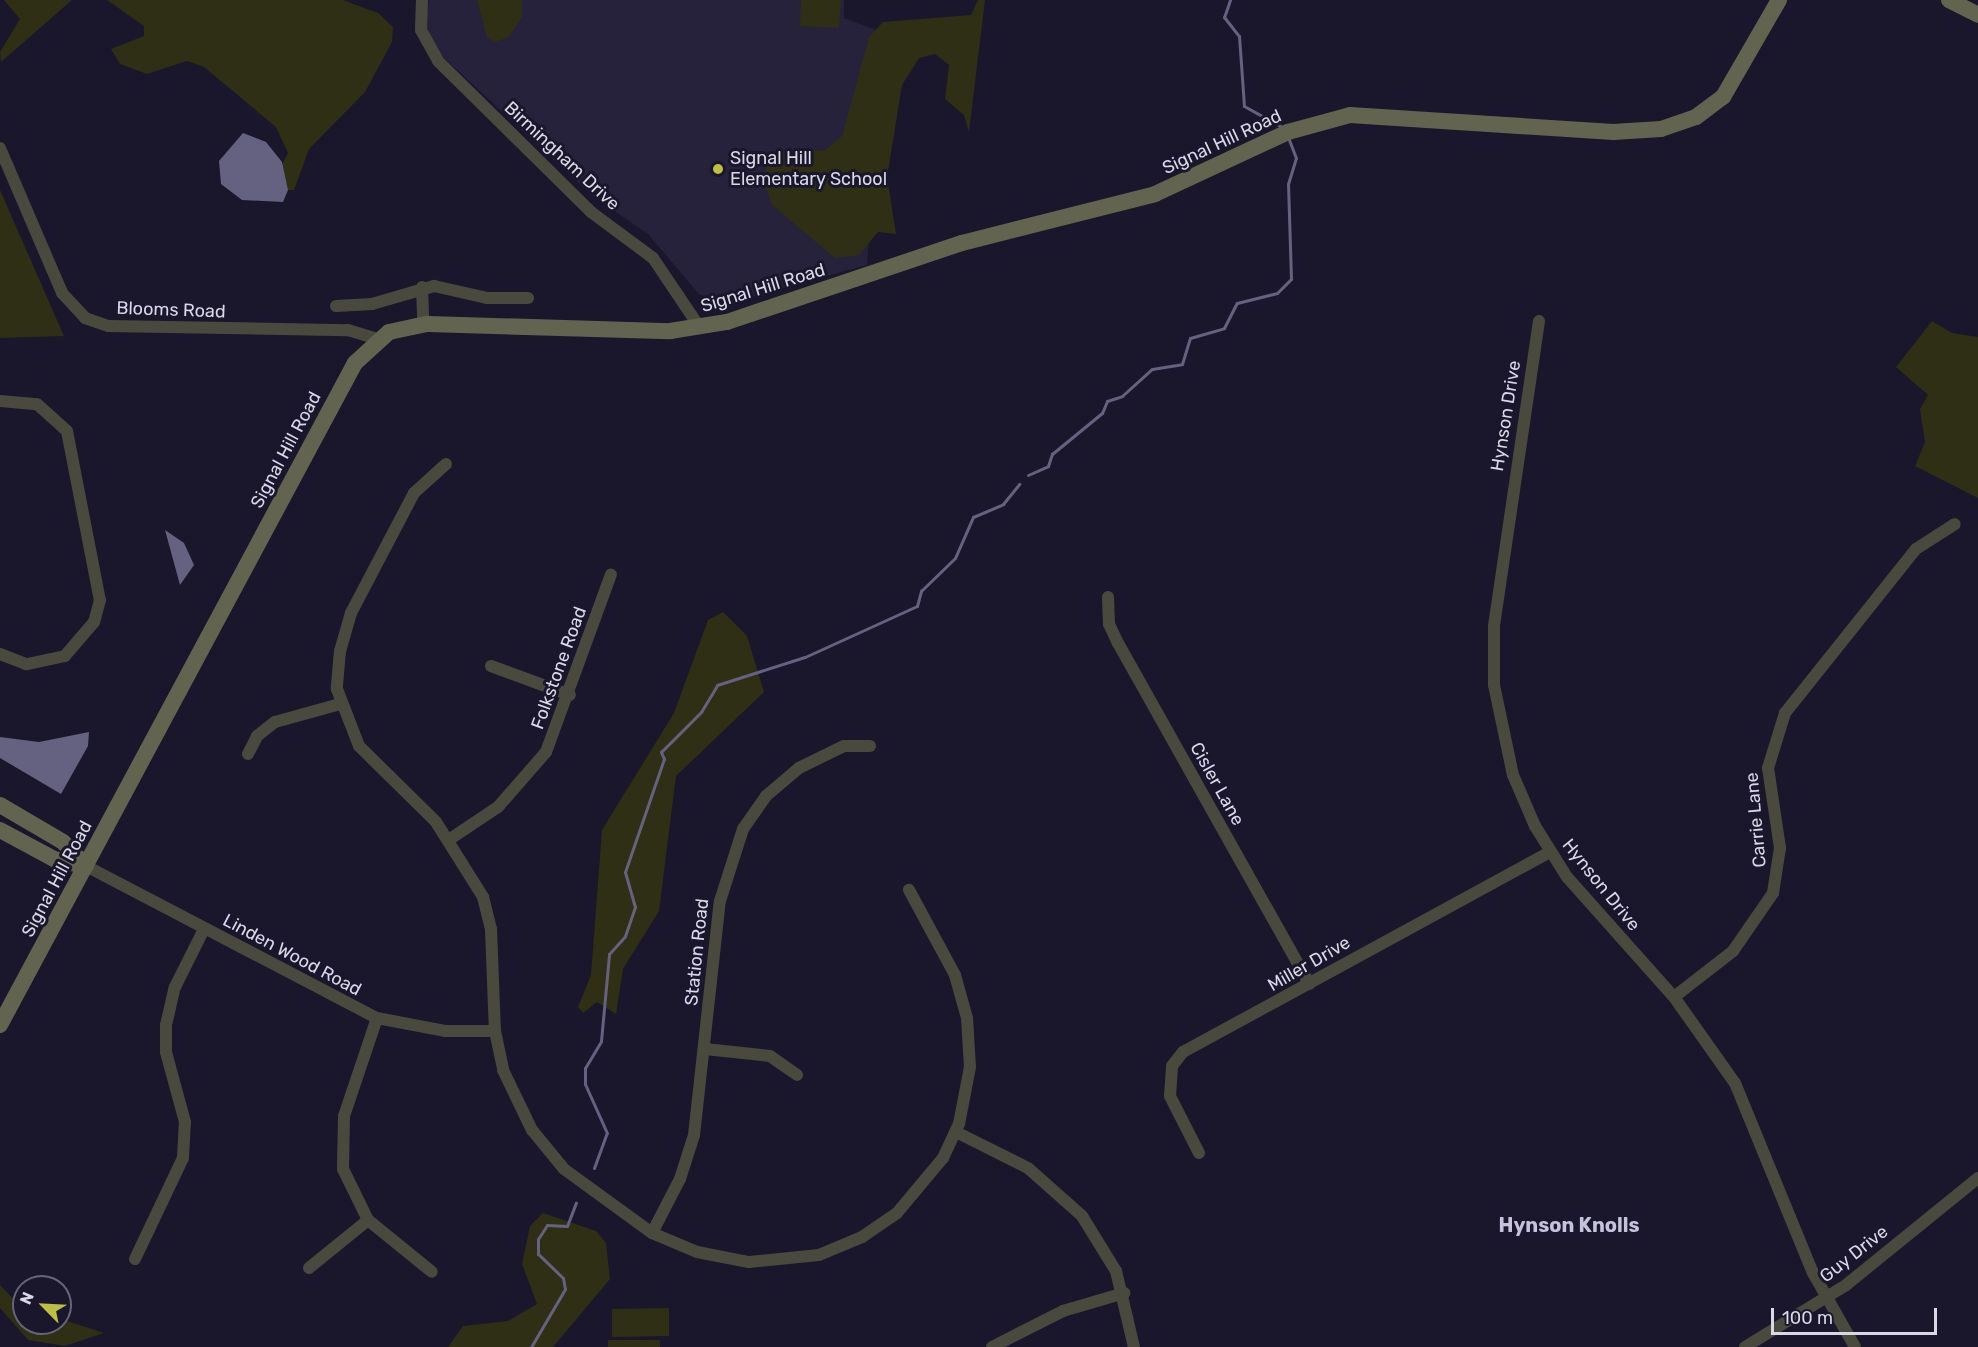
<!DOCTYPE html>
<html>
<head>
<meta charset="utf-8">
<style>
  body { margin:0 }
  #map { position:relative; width:1978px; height:1347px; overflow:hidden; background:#1a172c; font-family:Rubik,sans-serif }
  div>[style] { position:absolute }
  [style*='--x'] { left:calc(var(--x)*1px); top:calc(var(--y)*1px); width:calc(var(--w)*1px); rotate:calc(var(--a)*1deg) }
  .built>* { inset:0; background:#26223c }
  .green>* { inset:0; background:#2e2f14 }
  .water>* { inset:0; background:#656180 }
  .stream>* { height:3px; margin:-1.5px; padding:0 1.5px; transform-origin:1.5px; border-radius:1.5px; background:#656180 }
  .minor>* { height:12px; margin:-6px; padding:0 6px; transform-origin:6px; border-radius:6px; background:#494a3d }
  .secondary>* { height:16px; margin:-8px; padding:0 8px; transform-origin:8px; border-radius:8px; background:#63644f }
  .dots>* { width:16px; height:16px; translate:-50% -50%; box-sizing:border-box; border:3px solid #1a172c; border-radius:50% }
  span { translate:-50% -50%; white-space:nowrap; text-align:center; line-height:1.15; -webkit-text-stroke:6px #1a172c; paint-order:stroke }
  .street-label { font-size:18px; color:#d9d8e7 }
  .poi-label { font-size:18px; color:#d9d8e7 }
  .left { translate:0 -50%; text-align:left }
  .neighbourhood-label { font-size:20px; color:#c5c2de; font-weight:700 }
  .north { position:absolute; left:12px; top:1275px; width:60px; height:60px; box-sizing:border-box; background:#1a172c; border:2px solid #666477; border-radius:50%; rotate:294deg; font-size:16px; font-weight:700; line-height:24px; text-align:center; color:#d9d8e7 }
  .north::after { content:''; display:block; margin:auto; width:21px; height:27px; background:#bcbf44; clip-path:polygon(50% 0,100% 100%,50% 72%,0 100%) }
  .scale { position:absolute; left:1771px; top:1308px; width:166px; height:27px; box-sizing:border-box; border:3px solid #d9d8e7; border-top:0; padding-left:8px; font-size:18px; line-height:21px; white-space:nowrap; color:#d9d8e7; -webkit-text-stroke:4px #1a172c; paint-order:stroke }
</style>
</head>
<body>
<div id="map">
  <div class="built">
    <div style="clip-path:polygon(429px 0,844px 0,844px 18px,884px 33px,867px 265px,736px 301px,716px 302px,699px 294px,648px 234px,591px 195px,437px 51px,425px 23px)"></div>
  </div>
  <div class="green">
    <div style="clip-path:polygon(4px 0,72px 0,1px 62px,0 52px,20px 19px)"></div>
    <div style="clip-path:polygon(107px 0,343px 0,378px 13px,393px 27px,392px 42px,365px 92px,309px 149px,294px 190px,288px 190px,281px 167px,288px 153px,276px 127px,204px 67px,187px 61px,147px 74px,120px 64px,111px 49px,144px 36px,144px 26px)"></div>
    <div style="clip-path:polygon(477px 0,522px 0,522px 17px,509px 37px,495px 42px,487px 37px)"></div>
    <div style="clip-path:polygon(801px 0,841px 0,839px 28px,800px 26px)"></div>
    <div style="clip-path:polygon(978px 0,985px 0,969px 132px,964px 115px,945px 99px,949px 65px,935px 54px,919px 58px,902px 85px,887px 177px,896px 234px,878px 232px,859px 255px,835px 258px,772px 205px,764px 183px,768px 155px,825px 150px,842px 136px,869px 37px,883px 22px,971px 15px)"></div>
    <div style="clip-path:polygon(0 190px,60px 327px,64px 336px,0 338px)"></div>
    <div style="clip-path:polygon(1932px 321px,1952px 333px,1978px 337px,1978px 498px,1915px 466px,1925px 442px,1920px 409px,1928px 395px,1896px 367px)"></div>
    <div style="clip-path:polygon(723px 612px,747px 636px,764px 692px,676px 776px,659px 911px,623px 969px,616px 1014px,597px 1002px,583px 1013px,578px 1007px,591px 975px,602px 830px,674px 713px,708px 620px)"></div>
    <div style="clip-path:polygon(543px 1213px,596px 1231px,606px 1243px,610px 1279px,553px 1347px,448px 1347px,463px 1326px,508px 1321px,537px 1304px,522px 1264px,530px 1226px)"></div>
    <div style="clip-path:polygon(0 1285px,24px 1310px,24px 1323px,67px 1321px,104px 1333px,65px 1346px,28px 1340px,0 1308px)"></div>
    <div style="clip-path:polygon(669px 1308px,669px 1336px,612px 1337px,612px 1309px)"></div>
    <div style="clip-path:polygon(608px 1340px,660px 1340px,660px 1347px,608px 1347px)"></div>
  </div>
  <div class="water">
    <div style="clip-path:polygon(243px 133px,266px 142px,282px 162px,288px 190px,283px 202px,242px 200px,221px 184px,219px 161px)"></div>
    <div style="clip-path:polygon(165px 530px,184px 543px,194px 565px,180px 585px)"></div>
    <div style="clip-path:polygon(89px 732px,88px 746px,61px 794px,0 758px,0 737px,39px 742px)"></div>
  </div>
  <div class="stream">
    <div style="--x:1230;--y:0;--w:18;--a:109"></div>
    <div style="--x:1224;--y:17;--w:24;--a:52"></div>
    <div style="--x:1239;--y:36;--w:70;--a:85.9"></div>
    <div style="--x:1244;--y:106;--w:43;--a:28.9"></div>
    <div style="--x:1028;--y:475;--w:22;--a:-24"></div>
    <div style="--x:1048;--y:466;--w:13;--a:-72"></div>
    <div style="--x:1052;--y:454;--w:65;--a:-39.4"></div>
    <div style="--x:1102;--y:413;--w:13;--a:-67"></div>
    <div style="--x:1107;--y:401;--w:16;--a:-18"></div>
    <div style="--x:1122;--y:396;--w:40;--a:-42"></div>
    <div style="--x:1152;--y:369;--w:30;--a:-9"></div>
    <div style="--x:1182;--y:364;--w:27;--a:-73"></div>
    <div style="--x:1190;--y:338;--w:35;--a:-16"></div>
    <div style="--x:1224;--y:328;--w:28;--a:-63"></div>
    <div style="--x:1237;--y:303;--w:41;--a:-14"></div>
    <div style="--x:1277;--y:293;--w:20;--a:-45"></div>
    <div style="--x:1291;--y:279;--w:95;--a:-91.8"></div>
    <div style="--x:1288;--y:184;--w:27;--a:-73"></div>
    <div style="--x:1296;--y:158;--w:19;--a:-111"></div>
    <div style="--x:594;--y:1168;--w:37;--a:-70"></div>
    <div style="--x:607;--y:1133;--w:54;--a:-114.2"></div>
    <div style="--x:585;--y:1084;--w:16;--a:-90"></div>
    <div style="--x:585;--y:1068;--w:31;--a:-59"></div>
    <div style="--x:601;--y:1041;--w:87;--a:-84.7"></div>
    <div style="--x:609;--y:954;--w:24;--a:-48"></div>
    <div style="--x:625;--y:936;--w:31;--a:-71"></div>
    <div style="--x:635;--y:907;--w:36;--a:-106"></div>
    <div style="--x:625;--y:872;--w:120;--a:-71"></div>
    <div style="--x:664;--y:759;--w:8;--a:-113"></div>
    <div style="--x:661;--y:752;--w:57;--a:-45"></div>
    <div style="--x:701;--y:712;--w:31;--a:-59"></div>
    <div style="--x:717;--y:685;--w:92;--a:-17.7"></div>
    <div style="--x:805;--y:657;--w:123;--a:-24.5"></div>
    <div style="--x:917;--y:606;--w:16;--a:-75"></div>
    <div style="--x:921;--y:591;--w:47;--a:-44.1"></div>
    <div style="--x:955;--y:558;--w:45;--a:-66.3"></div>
    <div style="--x:973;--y:517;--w:33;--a:-23"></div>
    <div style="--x:1003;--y:504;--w:26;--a:-51"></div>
    <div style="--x:531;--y:1347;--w:67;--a:-59.6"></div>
    <div style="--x:565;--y:1289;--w:11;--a:-100"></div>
    <div style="--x:563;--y:1278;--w:35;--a:-136"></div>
    <div style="--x:538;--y:1254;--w:15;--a:-90"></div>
    <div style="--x:538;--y:1239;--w:17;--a:-57"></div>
    <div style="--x:547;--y:1225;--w:20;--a:3"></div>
    <div style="--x:567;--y:1226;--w:25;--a:-69"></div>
  </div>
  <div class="minor">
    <div style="--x:422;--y:0;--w:30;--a:92"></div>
    <div style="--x:421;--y:30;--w:35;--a:61"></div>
    <div style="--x:438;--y:61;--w:215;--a:44.6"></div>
    <div style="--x:591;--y:212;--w:77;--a:36.6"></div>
    <div style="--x:653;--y:258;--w:84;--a:56.1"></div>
    <div style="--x:0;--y:148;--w:158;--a:66.8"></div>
    <div style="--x:62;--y:293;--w:34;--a:47"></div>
    <div style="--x:85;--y:318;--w:24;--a:19"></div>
    <div style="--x:108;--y:326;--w:240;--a:1"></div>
    <div style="--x:348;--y:330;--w:30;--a:17"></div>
    <div style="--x:422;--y:287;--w:38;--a:88"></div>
    <div style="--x:336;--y:306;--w:36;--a:-3"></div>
    <div style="--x:372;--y:304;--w:65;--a:-16.2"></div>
    <div style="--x:434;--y:286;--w:54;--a:12.8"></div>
    <div style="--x:487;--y:298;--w:41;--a:0"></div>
    <div style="--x:1539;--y:321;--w:309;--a:98.4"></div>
    <div style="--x:1494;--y:627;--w:58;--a:90"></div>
    <div style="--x:1494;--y:685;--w:92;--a:78.1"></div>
    <div style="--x:1513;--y:775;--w:56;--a:66.7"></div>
    <div style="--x:1535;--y:826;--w:60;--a:57.9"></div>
    <div style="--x:1567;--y:877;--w:161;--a:48.3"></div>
    <div style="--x:1674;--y:997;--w:105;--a:54.7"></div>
    <div style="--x:1735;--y:1083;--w:203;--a:67.7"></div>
    <div style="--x:1812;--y:1271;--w:87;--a:60.5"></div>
    <div style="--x:0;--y:401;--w:37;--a:5"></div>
    <div style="--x:37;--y:404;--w:40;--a:42"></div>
    <div style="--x:67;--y:431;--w:172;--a:79"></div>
    <div style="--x:100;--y:600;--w:23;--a:105"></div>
    <div style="--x:94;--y:622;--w:45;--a:130.5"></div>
    <div style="--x:65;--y:656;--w:40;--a:168"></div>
    <div style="--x:26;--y:664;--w:28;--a:-159"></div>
    <div style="--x:446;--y:464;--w:43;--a:137.8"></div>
    <div style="--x:414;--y:493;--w:136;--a:117.7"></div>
    <div style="--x:351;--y:613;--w:40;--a:106"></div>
    <div style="--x:340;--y:651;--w:38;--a:95"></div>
    <div style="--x:337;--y:689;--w:61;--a:68.9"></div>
    <div style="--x:359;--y:746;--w:108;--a:44.6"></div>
    <div style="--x:436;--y:822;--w:89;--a:57.9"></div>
    <div style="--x:483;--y:897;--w:33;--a:76"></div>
    <div style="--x:491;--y:929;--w:102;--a:87.8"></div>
    <div style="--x:495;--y:1031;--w:40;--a:78"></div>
    <div style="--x:503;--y:1070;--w:67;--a:64.2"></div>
    <div style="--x:532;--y:1130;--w:50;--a:50.6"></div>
    <div style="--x:564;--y:1169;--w:109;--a:36"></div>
    <div style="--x:652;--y:1233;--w:49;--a:22.9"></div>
    <div style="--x:697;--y:1252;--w:53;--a:10.9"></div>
    <div style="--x:749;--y:1262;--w:70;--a:-5.7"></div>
    <div style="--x:819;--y:1255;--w:47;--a:-22.7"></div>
    <div style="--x:862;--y:1237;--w:42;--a:-34.4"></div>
    <div style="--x:897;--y:1213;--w:72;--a:-50.1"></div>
    <div style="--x:943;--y:1158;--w:38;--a:-65"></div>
    <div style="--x:959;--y:1124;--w:58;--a:-79.1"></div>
    <div style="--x:970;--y:1067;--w:49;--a:-93.5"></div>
    <div style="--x:967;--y:1018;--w:45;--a:-105.6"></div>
    <div style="--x:955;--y:975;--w:97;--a:-118.4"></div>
    <div style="--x:1108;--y:597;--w:27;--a:88"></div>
    <div style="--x:1109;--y:624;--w:21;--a:65"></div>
    <div style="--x:1118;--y:643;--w:391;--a:60.7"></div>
    <div style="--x:491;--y:666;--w:84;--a:20.2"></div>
    <div style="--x:248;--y:754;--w:20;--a:-63"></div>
    <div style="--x:257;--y:736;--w:23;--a:-38"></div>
    <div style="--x:275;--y:722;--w:67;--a:-15.5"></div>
    <div style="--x:450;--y:839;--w:58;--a:-33.7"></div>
    <div style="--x:498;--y:807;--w:73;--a:-48.9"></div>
    <div style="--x:546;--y:752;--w:189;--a:-69.9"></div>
    <div style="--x:86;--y:866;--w:328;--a:27.6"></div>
    <div style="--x:377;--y:1018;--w:69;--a:10.8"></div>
    <div style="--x:445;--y:1031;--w:50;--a:0"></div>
    <div style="--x:1674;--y:997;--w:75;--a:-37.9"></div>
    <div style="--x:1733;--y:951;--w:70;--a:-55.4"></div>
    <div style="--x:1773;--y:893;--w:46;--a:-81.2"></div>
    <div style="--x:1780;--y:848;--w:81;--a:-98.5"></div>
    <div style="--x:1768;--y:768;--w:58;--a:-72.8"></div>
    <div style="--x:1785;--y:713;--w:210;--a:-51.4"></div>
    <div style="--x:1916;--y:549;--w:46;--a:-32.7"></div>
    <div style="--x:377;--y:1018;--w:103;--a:108.6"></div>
    <div style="--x:344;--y:1116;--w:53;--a:91.1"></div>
    <div style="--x:343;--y:1169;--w:57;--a:63.9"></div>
    <div style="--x:368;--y:1220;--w:82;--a:39.1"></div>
    <div style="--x:705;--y:1049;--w:65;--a:6.1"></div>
    <div style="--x:770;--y:1056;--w:33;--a:35"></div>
    <div style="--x:956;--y:1132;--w:80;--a:26.6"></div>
    <div style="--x:1028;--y:1168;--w:72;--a:41.6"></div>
    <div style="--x:1082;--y:1216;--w:65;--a:58.3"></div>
    <div style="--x:1116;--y:1271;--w:78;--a:76.7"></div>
    <div style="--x:1199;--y:1153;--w:64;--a:-117"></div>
    <div style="--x:1170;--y:1096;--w:30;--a:-86"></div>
    <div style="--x:1172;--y:1066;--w:18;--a:-52"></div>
    <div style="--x:1183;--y:1052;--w:418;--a:-28.6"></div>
    <div style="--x:652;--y:1233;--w:61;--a:-62.6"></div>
    <div style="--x:680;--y:1179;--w:46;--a:-72.3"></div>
    <div style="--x:694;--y:1135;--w:235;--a:-83.7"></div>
    <div style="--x:720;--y:901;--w:76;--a:-72.3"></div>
    <div style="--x:743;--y:829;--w:40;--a:-55.1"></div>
    <div style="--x:766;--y:796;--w:43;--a:-40.3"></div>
    <div style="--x:799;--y:768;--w:50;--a:-26.1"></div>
    <div style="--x:844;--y:746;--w:26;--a:0"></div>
    <div style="--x:135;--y:1259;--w:112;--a:-64.6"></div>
    <div style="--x:183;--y:1158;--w:36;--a:-87"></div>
    <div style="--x:185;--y:1122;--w:73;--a:-105.2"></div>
    <div style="--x:166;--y:1052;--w:27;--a:-90"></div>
    <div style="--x:166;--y:1025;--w:39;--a:-77"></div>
    <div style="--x:175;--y:987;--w:65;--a:-63.4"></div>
    <div style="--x:309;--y:1268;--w:76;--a:-39.1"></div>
    <div style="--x:992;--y:1347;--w:80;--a:-26.9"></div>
    <div style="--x:1063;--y:1311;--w:64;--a:-16.4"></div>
    <div style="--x:1745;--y:1347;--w:119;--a:-31.5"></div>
    <div style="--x:1846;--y:1285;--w:170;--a:-39"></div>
  </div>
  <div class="secondary">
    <div style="--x:1949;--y:0;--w:33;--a:27"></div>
    <div style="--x:0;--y:805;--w:73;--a:30.4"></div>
    <div style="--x:63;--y:842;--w:33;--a:46"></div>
    <div style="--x:0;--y:830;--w:61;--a:28.2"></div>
    <div style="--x:54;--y:859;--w:32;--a:13"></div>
    <div style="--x:0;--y:1025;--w:751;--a:-61.8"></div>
    <div style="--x:355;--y:363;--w:46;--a:-42.4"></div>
    <div style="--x:389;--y:332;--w:40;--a:-12"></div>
    <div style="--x:428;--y:324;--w:242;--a:1.7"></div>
    <div style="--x:670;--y:331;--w:58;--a:-9"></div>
    <div style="--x:727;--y:322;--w:248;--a:-18.6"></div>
    <div style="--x:962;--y:243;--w:199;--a:-14.2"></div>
    <div style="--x:1155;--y:194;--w:147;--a:-25"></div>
    <div style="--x:1288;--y:132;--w:64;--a:-15.3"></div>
    <div style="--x:1350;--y:115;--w:264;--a:3.7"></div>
    <div style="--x:1613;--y:132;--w:48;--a:-3.6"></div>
    <div style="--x:1661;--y:129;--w:37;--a:-19"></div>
    <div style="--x:1696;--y:117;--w:34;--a:-37"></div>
    <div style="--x:1723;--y:97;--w:112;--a:-60"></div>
  </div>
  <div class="dots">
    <div style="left:718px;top:169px;background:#bcbf44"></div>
  </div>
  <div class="street-label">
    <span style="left:1222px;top:142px;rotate:-25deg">Signal Hill Road</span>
    <span style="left:562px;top:156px;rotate:43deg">Birmingham Drive</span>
    <span style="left:763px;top:288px;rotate:-17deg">Signal Hill Road</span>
    <span style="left:171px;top:310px;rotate:2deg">Blooms Road</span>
    <span style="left:1506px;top:416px;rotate:-81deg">Hynson Drive</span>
    <span style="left:286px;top:450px;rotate:-62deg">Signal Hill Road</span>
    <span style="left:559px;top:668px;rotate:-70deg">Folkstone Road</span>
    <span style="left:1217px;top:784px;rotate:61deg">Cisler Lane</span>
    <span style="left:1756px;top:820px;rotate:-95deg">Carrie Lane</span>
    <span style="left:57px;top:879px;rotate:-62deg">Signal Hill Road</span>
    <span style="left:1601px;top:885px;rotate:51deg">Hynson Drive</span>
    <span style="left:697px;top:952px;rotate:-84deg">Station Road</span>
    <span style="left:292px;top:955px;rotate:28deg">Linden Wood Road</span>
    <span style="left:1309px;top:964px;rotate:-30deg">Miller Drive</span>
    <span style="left:1854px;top:1254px;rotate:-38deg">Guy Drive</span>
  </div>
  <div class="poi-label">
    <span class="left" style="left:730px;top:169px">Signal Hill<br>Elementary School</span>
  </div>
  <div class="neighbourhood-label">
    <span style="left:1569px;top:1225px">Hynson Knolls</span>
  </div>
  <div class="north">N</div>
  <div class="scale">100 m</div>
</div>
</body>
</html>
